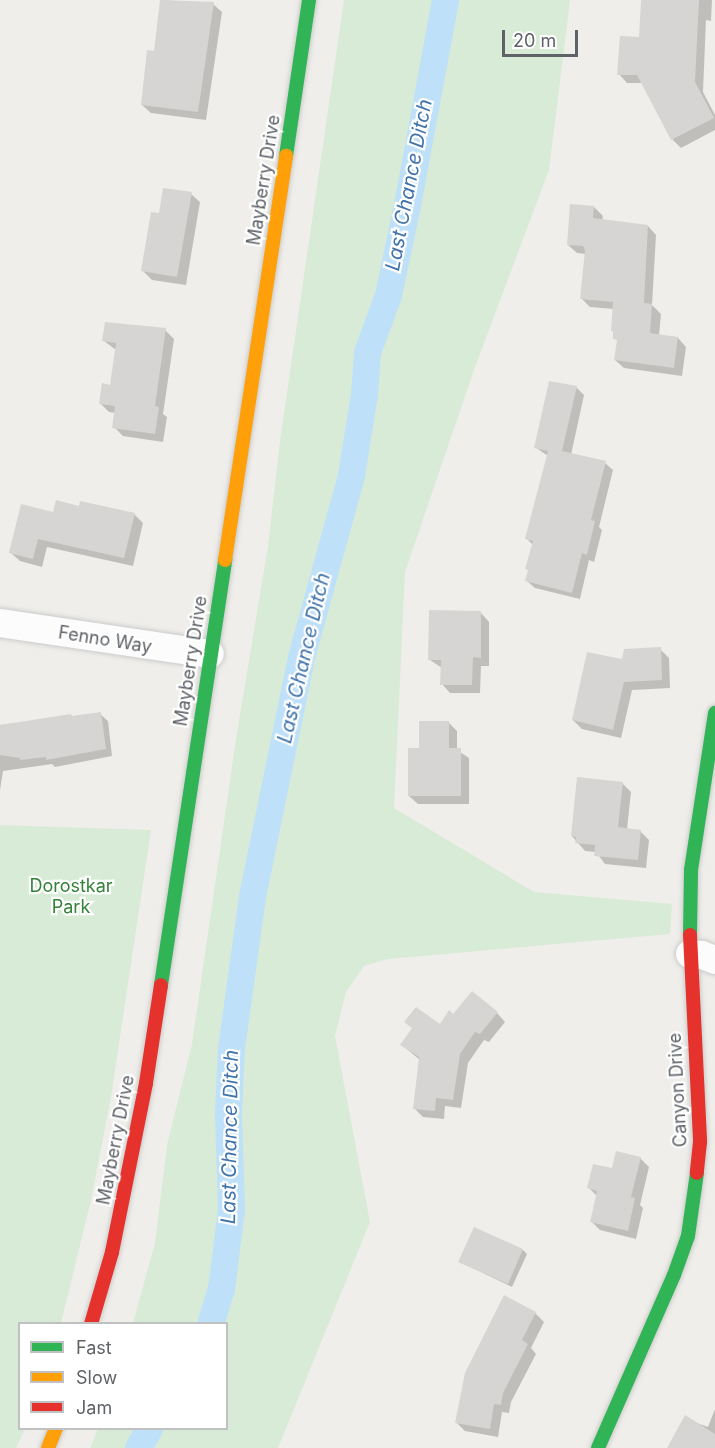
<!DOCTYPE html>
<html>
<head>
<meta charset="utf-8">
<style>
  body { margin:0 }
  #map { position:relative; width:715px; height:1448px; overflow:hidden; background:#efeeea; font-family:Inter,sans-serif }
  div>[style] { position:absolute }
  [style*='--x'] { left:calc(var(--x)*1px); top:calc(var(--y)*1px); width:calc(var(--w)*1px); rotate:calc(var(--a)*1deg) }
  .green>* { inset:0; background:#d8ebd6 }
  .shadow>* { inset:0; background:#0003 }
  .canal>* { height:27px; margin:-13.5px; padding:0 13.5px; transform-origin:13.5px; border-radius:13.5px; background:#bfe0f9 }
  .building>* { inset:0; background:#d6d5d3 }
  .roads { filter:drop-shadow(0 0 2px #cbcccc) drop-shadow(0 0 2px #cbcccc) }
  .street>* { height:28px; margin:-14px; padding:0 14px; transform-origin:14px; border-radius:14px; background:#fdfcfc }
  .fast>* { height:14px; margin:-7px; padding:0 7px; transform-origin:7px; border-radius:7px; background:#30b455 }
  .slow>* { height:14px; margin:-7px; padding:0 7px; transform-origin:7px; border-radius:7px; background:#ff9f0a }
  .jam>* { height:14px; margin:-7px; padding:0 7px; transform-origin:7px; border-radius:7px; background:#e5322d }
  span { translate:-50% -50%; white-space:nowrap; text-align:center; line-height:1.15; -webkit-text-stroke:4.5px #fff; paint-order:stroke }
  .street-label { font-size:18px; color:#5f6368 }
  .park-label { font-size:18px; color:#348238 }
  .water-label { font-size:20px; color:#4174aa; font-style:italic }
  .legend { position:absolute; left:18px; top:1322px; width:210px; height:108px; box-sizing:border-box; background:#fff; border:2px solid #bfc1c3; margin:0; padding:8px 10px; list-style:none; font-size:18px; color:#5f6368 }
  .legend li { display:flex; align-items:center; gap:12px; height:30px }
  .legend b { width:30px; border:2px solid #bfc1c3 }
  .scale { position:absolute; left:502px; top:30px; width:76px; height:27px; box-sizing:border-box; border:3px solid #5f6368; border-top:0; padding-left:8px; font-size:18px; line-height:21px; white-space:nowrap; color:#5f6368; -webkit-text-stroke:4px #fff; paint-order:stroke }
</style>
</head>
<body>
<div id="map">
  <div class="green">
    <div style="clip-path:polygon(344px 0,570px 0,549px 170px,474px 370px,405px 572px,394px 808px,534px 892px,672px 904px,670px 934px,388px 959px,364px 966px,346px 992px,335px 1036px,370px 1222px,278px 1448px,90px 1448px,98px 1429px,226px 1428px,226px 1324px,133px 1323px,155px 1243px,167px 1145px,192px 1044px,236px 739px,268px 546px,280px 441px)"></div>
    <div style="clip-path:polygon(0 825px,151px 830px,111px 1097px,91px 1200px,61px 1323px,20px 1324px,20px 1428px,25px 1429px,16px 1448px,0 1448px)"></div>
  </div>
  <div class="shadow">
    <div style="clip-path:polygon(161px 0,213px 4px,222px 12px,206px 120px,151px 113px,142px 105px,155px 53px)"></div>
    <div style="clip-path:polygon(643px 0,712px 0,711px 21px,706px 20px,703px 92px,715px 115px,715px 130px,681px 148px,673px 140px,643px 83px,627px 83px,619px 74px,641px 38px)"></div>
    <div style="clip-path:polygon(191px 194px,200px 202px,186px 285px,152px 280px,143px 271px,160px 215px)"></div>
    <div style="clip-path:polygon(594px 207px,603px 216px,602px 221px,648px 226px,656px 235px,652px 305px,661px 314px,659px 335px,678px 338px,686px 347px,682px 376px,624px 368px,615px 360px,618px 342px,612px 330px,614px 309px,590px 307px,581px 298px,586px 254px,577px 253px,568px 245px)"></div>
    <div style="clip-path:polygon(165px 330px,174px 339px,163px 414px,167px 417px,163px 442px,123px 436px,114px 427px,116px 413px,109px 412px,101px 404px,111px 386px,116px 350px,104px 341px)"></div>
    <div style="clip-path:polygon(550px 382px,577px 388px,584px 395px,571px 455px,605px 463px,613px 470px,599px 527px,602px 530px,594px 562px,589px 560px,580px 599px,535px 588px,527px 581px,529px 571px,527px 569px,533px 545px,526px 538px,548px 456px,535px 447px)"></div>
    <div style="clip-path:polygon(81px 508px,134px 514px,143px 523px,133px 566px,47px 547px,42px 567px,20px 561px,11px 553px)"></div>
    <div style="clip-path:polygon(481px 613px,489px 622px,489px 666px,481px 666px,480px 693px,450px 693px,442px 684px,442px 668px,430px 660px)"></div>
    <div style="clip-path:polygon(660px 649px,669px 658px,670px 688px,632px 690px,621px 738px,582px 729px,573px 720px,623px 660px)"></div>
    <div style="clip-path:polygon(100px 714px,108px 721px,112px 756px,55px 767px,52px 764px,3px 771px,0 790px,0 725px)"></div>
    <div style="clip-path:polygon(448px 722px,457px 731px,457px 750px,469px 758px,469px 804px,418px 804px,409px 796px,421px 750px)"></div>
    <div style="clip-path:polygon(622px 783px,631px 792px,627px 829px,640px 831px,649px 840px,646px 868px,605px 864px,596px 852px,585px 851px,572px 836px)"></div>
    <div style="clip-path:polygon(497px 1013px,505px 1022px,489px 1042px,484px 1040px,468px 1063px,461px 1108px,445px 1106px,444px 1119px,423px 1117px,414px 1108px,420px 1060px,402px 1045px,440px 1026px,453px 1016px)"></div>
    <div style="clip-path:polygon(640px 1158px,649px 1167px,640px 1205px,643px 1208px,636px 1239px,600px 1230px,591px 1221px,597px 1196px,589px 1188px)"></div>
    <div style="clip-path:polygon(523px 1250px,527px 1254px,512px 1287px,460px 1262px)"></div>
    <div style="clip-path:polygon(535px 1313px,544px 1322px,531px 1348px,536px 1354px,511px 1402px,509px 1413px,502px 1412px,498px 1437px,465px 1431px,456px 1422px)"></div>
    <div style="clip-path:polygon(715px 1409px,715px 1448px,669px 1448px,685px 1419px,708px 1427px)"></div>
  </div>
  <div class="canal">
    <div style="--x:210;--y:1324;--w:37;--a:-73"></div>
    <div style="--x:221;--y:1289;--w:81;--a:-82.9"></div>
    <div style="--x:231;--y:1209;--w:97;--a:-91.8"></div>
    <div style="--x:228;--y:1112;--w:64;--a:-87.3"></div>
    <div style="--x:231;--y:1048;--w:153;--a:-82.1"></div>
    <div style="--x:252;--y:896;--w:244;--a:-78.4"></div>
    <div style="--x:301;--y:657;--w:189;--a:-74.6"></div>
    <div style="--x:351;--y:475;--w:82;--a:-80.9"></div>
    <div style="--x:364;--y:394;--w:42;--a:-85.9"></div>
    <div style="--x:367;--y:352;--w:61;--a:-69.8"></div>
    <div style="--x:388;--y:295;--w:92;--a:-78.1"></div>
    <div style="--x:407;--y:205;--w:208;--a:-79.5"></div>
    <div style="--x:138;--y:1448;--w:23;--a:-61"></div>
  </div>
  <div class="building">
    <div style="clip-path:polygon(160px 0,214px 2px,198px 112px,141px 105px,147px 50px,154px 51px)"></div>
    <div style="clip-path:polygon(641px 0,699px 0,695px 82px,714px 118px,671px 140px,637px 75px,617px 75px,620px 36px,639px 37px)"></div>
    <div style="clip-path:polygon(163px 188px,192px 192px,177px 277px,141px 271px,151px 212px,159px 213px)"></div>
    <div style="clip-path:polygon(570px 204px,594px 206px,593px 218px,648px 225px,644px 303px,652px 304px,650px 333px,678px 337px,674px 368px,614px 360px,617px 340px,613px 339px,613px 331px,611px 331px,613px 302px,580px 299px,585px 250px,583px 246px,567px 245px)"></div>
    <div style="clip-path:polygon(105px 322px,166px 328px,155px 406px,159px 407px,155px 434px,112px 428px,115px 406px,99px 404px,102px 383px,110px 385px,116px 343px,102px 341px)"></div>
    <div style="clip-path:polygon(549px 381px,577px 386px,562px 451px,606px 461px,591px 520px,595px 521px,587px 555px,582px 553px,572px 593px,525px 581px,528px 570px,525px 569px,533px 541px,525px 539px,548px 451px,534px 448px)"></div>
    <div style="clip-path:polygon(56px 500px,79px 506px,80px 501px,135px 513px,124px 558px,38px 539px,33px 559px,9px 553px,21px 504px,53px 512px)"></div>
    <div style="clip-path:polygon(429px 610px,481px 611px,481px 658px,473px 657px,472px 685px,440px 685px,441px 660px,428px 660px)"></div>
    <div style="clip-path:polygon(661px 647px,662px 680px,624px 682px,613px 730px,572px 720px,587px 652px,622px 659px,624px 649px)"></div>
    <div style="clip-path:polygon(101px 712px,106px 749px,46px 760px,46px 757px,20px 760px,20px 758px,0 755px,0 725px,71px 714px,72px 716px)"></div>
    <div style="clip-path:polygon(419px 721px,449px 721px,449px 748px,461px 748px,461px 796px,408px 796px,408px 748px,419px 748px)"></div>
    <div style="clip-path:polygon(577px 777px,623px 782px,618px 827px,641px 830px,638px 860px,594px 856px,595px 845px,575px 843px,576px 837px,571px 836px)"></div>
    <div style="clip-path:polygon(472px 991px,498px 1012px,480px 1034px,475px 1032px,460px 1054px,453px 1100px,436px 1098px,435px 1111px,413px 1109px,419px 1057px,400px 1045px,412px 1028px,404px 1022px,416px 1007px,440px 1024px,449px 1010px,453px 1014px)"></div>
    <div style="clip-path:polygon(616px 1151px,641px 1157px,631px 1197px,635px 1198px,628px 1231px,590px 1222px,597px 1191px,587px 1188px,593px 1164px,612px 1168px)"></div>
    <div style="clip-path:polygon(474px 1227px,523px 1249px,508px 1284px,458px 1262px)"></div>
    <div style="clip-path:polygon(504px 1295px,536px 1312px,522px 1340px,528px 1344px,503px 1393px,501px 1405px,494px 1404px,490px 1429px,455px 1423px,465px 1373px)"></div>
    <div style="clip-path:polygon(685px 1415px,715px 1434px,715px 1448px,667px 1448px)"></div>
  </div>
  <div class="roads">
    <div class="street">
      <div style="--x:0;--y:623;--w:212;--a:8.4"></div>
      <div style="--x:690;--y:954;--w:12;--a:5"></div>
      <div style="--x:702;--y:955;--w:14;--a:21"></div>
    </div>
    <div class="fast">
      <div style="--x:286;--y:156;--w:158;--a:-81.6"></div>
      <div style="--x:690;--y:935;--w:65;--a:-89.1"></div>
      <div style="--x:691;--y:870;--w:159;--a:-81.3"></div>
      <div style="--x:161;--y:985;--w:430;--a:-81.4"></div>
      <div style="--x:598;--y:1448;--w:189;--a:-66.3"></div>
      <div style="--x:674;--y:1275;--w:41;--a:-70.3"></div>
      <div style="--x:688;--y:1236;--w:64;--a:-81.9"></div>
    </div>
    <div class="slow">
      <div style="--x:225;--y:560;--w:409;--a:-81.4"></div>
      <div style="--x:48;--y:1448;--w:22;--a:-68"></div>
    </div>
    <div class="jam">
      <div style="--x:690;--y:935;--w:207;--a:87.2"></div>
      <div style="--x:700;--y:1142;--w:31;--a:96"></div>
      <div style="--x:91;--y:1324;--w:75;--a:-73.7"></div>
      <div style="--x:112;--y:1252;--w:172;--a:-78.6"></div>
      <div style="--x:146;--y:1083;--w:99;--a:-81.3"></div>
    </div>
  </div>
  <div class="street-label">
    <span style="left:264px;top:180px;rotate:-81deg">Mayberry Drive</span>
    <span style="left:105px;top:640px;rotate:9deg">Fenno Way</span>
    <span style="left:191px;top:661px;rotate:-81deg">Mayberry Drive</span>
    <span style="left:678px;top:1090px;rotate:-93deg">Canyon Drive</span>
    <span style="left:116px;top:1140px;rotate:-79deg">Mayberry Drive</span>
  </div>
  <div class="park-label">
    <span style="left:71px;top:897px">Dorostkar<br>Park</span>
  </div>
  <div class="water-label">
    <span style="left:409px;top:185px;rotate:-79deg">Last Chance Ditch</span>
    <span style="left:304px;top:658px;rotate:-77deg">Last Chance Ditch</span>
    <span style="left:230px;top:1137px;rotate:-89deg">Last Chance Ditch</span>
  </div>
  <ul class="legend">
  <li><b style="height:8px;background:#30b455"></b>Fast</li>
  <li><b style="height:8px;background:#ff9f0a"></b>Slow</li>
  <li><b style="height:8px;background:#e5322d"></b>Jam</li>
  </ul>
  <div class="scale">20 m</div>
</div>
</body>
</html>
